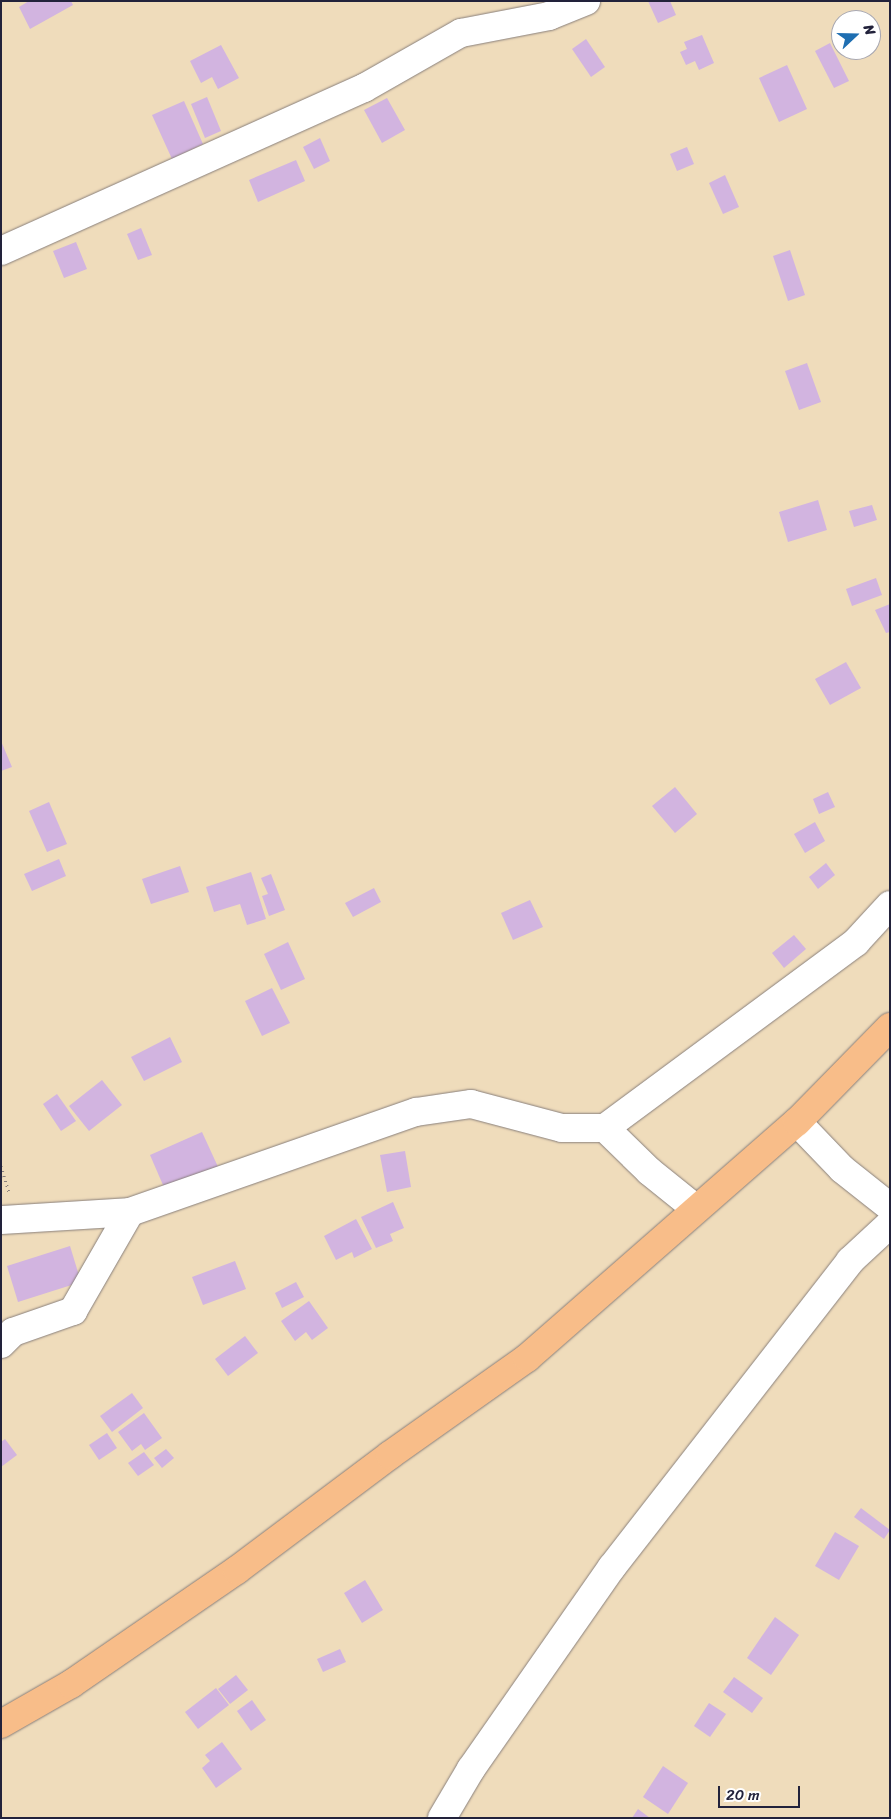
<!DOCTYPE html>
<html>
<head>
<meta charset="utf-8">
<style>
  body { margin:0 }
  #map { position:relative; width:891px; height:1819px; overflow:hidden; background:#efdcbb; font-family:Sriracha,sans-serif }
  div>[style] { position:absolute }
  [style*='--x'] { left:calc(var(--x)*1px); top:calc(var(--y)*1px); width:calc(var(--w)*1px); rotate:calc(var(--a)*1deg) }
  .building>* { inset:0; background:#d2b4e0 }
  .path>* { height:3px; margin-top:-1.5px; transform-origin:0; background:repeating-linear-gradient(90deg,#887f7b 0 1px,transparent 0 5px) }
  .roads { filter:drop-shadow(0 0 1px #887f7b) drop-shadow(0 0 1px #887f7b) }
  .minor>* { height:28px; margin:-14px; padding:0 14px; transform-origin:14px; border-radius:14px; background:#fff }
  .trunk>* { height:28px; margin:-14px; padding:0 14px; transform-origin:14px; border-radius:14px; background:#f8bd89 }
  span { translate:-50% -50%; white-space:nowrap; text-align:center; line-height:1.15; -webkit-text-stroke:4px #fff; paint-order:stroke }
  .frame { position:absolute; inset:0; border:2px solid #22223b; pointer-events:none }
  .north { position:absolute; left:831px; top:10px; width:50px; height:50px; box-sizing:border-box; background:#fff; border:1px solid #a7a7b1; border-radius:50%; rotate:69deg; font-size:14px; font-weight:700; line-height:20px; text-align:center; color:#22223b }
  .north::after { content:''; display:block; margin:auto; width:18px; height:22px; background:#1f6fb2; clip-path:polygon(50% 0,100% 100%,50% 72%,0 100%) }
  .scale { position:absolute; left:718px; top:1786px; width:82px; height:22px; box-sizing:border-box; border:2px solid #22223b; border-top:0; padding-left:6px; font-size:15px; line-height:18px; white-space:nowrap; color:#22223b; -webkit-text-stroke:4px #fff; paint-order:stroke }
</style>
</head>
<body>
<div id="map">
  <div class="building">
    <div style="clip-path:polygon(29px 1px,71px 1px,73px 5px,30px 29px,19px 7px)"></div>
    <div style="clip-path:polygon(648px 1px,670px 1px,676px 15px,658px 23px)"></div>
    <div style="clip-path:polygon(702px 35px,714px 63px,699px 70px,695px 61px,686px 65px,680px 52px,687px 49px,684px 42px)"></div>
    <div style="clip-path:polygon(586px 39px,605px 67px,591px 77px,572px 49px)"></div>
    <div style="clip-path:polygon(830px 43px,849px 81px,834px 88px,815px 51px)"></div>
    <div style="clip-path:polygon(221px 45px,239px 78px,218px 89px,212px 77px,201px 83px,190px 61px)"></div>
    <div style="clip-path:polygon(787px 65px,807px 109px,779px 122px,759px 78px)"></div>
    <div style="clip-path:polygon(207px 97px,221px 131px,205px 138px,191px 104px)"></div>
    <div style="clip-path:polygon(387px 98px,405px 130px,382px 143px,364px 110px)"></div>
    <div style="clip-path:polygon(184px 101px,203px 144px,172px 159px,152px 115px)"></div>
    <div style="clip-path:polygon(320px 138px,330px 161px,314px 169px,303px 147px)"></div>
    <div style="clip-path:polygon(687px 147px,694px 164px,677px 171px,670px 154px)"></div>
    <div style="clip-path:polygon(296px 160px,305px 181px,258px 202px,249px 180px)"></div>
    <div style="clip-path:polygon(725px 175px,739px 207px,723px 214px,709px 183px)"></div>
    <div style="clip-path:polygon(141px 228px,152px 255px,138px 260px,127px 234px)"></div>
    <div style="clip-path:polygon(76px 242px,87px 269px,64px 278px,53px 251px)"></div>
    <div style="clip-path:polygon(790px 250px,805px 295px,788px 301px,773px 256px)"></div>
    <div style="clip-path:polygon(807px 363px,821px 402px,799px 410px,785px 371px)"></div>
    <div style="clip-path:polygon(818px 500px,827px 530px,788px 542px,779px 512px)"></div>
    <div style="clip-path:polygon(872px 505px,877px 520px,854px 527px,849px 511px)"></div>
    <div style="clip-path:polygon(876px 578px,882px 595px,852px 606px,846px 589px)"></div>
    <div style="clip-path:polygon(890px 604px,890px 632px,886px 633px,875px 610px)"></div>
    <div style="clip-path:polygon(846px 662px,861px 688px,830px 705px,815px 679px)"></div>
    <div style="clip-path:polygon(1px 741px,12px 767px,1px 771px)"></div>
    <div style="clip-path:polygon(675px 787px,697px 814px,675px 833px,652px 806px)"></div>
    <div style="clip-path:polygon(828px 792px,835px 807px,819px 814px,813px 799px)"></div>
    <div style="clip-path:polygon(49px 802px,67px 844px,47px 852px,29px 811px)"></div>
    <div style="clip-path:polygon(815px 822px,825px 841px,805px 853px,794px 834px)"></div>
    <div style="clip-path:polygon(59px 859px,66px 876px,32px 891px,24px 874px)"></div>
    <div style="clip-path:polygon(826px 863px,835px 875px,818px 889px,809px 877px)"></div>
    <div style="clip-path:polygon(180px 866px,189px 892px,151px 904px,142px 879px)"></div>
    <div style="clip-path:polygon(251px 872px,266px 919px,247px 925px,240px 904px,214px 912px,206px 887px)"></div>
    <div style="clip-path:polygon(271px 874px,285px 910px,269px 916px,262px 896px,268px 894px,261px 878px)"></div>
    <div style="clip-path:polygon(374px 888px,381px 902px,353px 917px,345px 903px)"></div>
    <div style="clip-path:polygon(530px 900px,543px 927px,513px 940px,501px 913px)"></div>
    <div style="clip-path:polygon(794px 935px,806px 949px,784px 968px,772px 953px)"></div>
    <div style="clip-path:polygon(288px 942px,305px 979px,281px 990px,264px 954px)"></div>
    <div style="clip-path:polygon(272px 988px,290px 1023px,262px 1036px,245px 1001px)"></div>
    <div style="clip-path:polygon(170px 1037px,182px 1062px,144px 1081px,131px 1057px)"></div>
    <div style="clip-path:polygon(102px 1080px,122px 1105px,89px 1131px,69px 1106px)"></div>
    <div style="clip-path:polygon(57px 1094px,76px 1121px,61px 1131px,43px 1104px)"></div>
    <div style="clip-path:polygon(202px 1132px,219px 1169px,166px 1192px,150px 1155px)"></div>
    <div style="clip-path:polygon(405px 1151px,411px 1187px,387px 1192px,380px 1155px)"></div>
    <div style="clip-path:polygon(393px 1202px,404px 1228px,390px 1234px,393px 1241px,376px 1248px,361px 1217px)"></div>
    <div style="clip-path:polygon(356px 1219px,372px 1249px,354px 1258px,352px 1252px,336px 1260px,324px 1236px)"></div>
    <div style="clip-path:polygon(70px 1246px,81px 1282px,18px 1302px,7px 1266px)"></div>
    <div style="clip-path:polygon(235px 1261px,246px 1289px,203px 1305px,192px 1277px)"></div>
    <div style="clip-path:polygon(296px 1282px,304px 1297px,282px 1308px,275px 1293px)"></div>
    <div style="clip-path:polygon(309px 1301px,328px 1328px,312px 1340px,306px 1332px,295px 1341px,281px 1321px)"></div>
    <div style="clip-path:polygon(245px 1336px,258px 1353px,228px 1376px,215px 1359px)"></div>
    <div style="clip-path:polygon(132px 1393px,143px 1408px,112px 1432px,100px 1416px)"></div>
    <div style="clip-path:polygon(144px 1413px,162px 1438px,145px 1450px,141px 1444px,132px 1451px,118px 1432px)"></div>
    <div style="clip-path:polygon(107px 1433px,117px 1448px,99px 1460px,89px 1445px)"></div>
    <div style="clip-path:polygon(5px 1439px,17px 1455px,1px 1467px,1px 1442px)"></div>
    <div style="clip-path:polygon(166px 1449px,174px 1458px,162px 1468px,154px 1458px)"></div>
    <div style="clip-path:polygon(144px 1452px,154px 1465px,138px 1476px,128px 1463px)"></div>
    <div style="clip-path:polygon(861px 1508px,890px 1530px,884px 1539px,854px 1517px)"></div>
    <div style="clip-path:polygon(835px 1532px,859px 1546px,839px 1580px,815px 1566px)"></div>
    <div style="clip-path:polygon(365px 1580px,383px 1610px,362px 1623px,344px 1593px)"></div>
    <div style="clip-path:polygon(775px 1617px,799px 1635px,771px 1675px,747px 1658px)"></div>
    <div style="clip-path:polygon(340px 1649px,346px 1662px,323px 1672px,317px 1659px)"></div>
    <div style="clip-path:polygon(236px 1675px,248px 1690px,230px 1704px,218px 1689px)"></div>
    <div style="clip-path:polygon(734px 1677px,763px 1698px,752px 1713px,723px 1692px)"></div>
    <div style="clip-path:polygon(216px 1688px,229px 1705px,198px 1729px,185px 1712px)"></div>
    <div style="clip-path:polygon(252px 1700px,266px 1720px,251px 1731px,237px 1711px)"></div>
    <div style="clip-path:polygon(709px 1703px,726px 1714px,710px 1737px,694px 1726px)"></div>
    <div style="clip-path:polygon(222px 1742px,242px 1769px,216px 1788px,202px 1768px,210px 1761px,205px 1755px)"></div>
    <div style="clip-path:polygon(663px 1766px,688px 1783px,668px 1814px,643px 1797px)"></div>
    <div style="clip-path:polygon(638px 1809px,650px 1818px,632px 1818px)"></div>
  </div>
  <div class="path">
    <div style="--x:1;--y:1166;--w:27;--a:73"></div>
  </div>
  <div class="roads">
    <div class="minor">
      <div style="--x:1;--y:251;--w:398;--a:-24.2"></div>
      <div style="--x:364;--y:88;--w:112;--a:-29.6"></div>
      <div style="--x:461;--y:33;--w:90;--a:-10.9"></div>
      <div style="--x:549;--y:16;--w:40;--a:-22"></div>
      <div style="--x:797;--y:1122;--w:65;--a:46.2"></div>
      <div style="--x:842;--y:1169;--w:61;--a:38.4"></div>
      <div style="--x:605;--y:1128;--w:312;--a:-36.5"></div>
      <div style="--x:856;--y:942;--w:50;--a:-47.4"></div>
      <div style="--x:1;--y:1220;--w:129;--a:-3.5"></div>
      <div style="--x:130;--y:1212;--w:303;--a:-19.3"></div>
      <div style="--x:416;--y:1112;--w:56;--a:-8.3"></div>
      <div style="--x:471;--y:1104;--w:94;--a:14.8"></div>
      <div style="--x:562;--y:1128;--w:43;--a:0"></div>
      <div style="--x:605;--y:1128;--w:62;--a:44.3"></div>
      <div style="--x:649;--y:1171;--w:59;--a:38.8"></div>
      <div style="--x:1;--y:1344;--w:17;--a:-45"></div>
      <div style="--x:13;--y:1332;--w:64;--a:-19.3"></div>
      <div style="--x:73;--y:1311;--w:114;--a:-60.1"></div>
      <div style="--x:442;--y:1818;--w:57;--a:-59.4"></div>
      <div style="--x:471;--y:1769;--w:246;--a:-55.1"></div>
      <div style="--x:612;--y:1567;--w:388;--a:-52.1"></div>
      <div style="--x:850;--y:1261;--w:54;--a:-42.8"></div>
    </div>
    <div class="trunk">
      <div style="--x:1;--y:1724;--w:81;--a:-29.7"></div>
      <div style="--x:71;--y:1684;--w:201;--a:-34.5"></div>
      <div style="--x:237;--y:1570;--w:191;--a:-36.9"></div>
      <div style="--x:390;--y:1455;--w:168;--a:-35.3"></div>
      <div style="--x:527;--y:1358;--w:359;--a:-41.2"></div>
      <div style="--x:797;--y:1122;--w:133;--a:-45.6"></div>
    </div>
  </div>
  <div class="frame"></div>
  <div class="north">N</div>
  <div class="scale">20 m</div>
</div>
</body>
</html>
